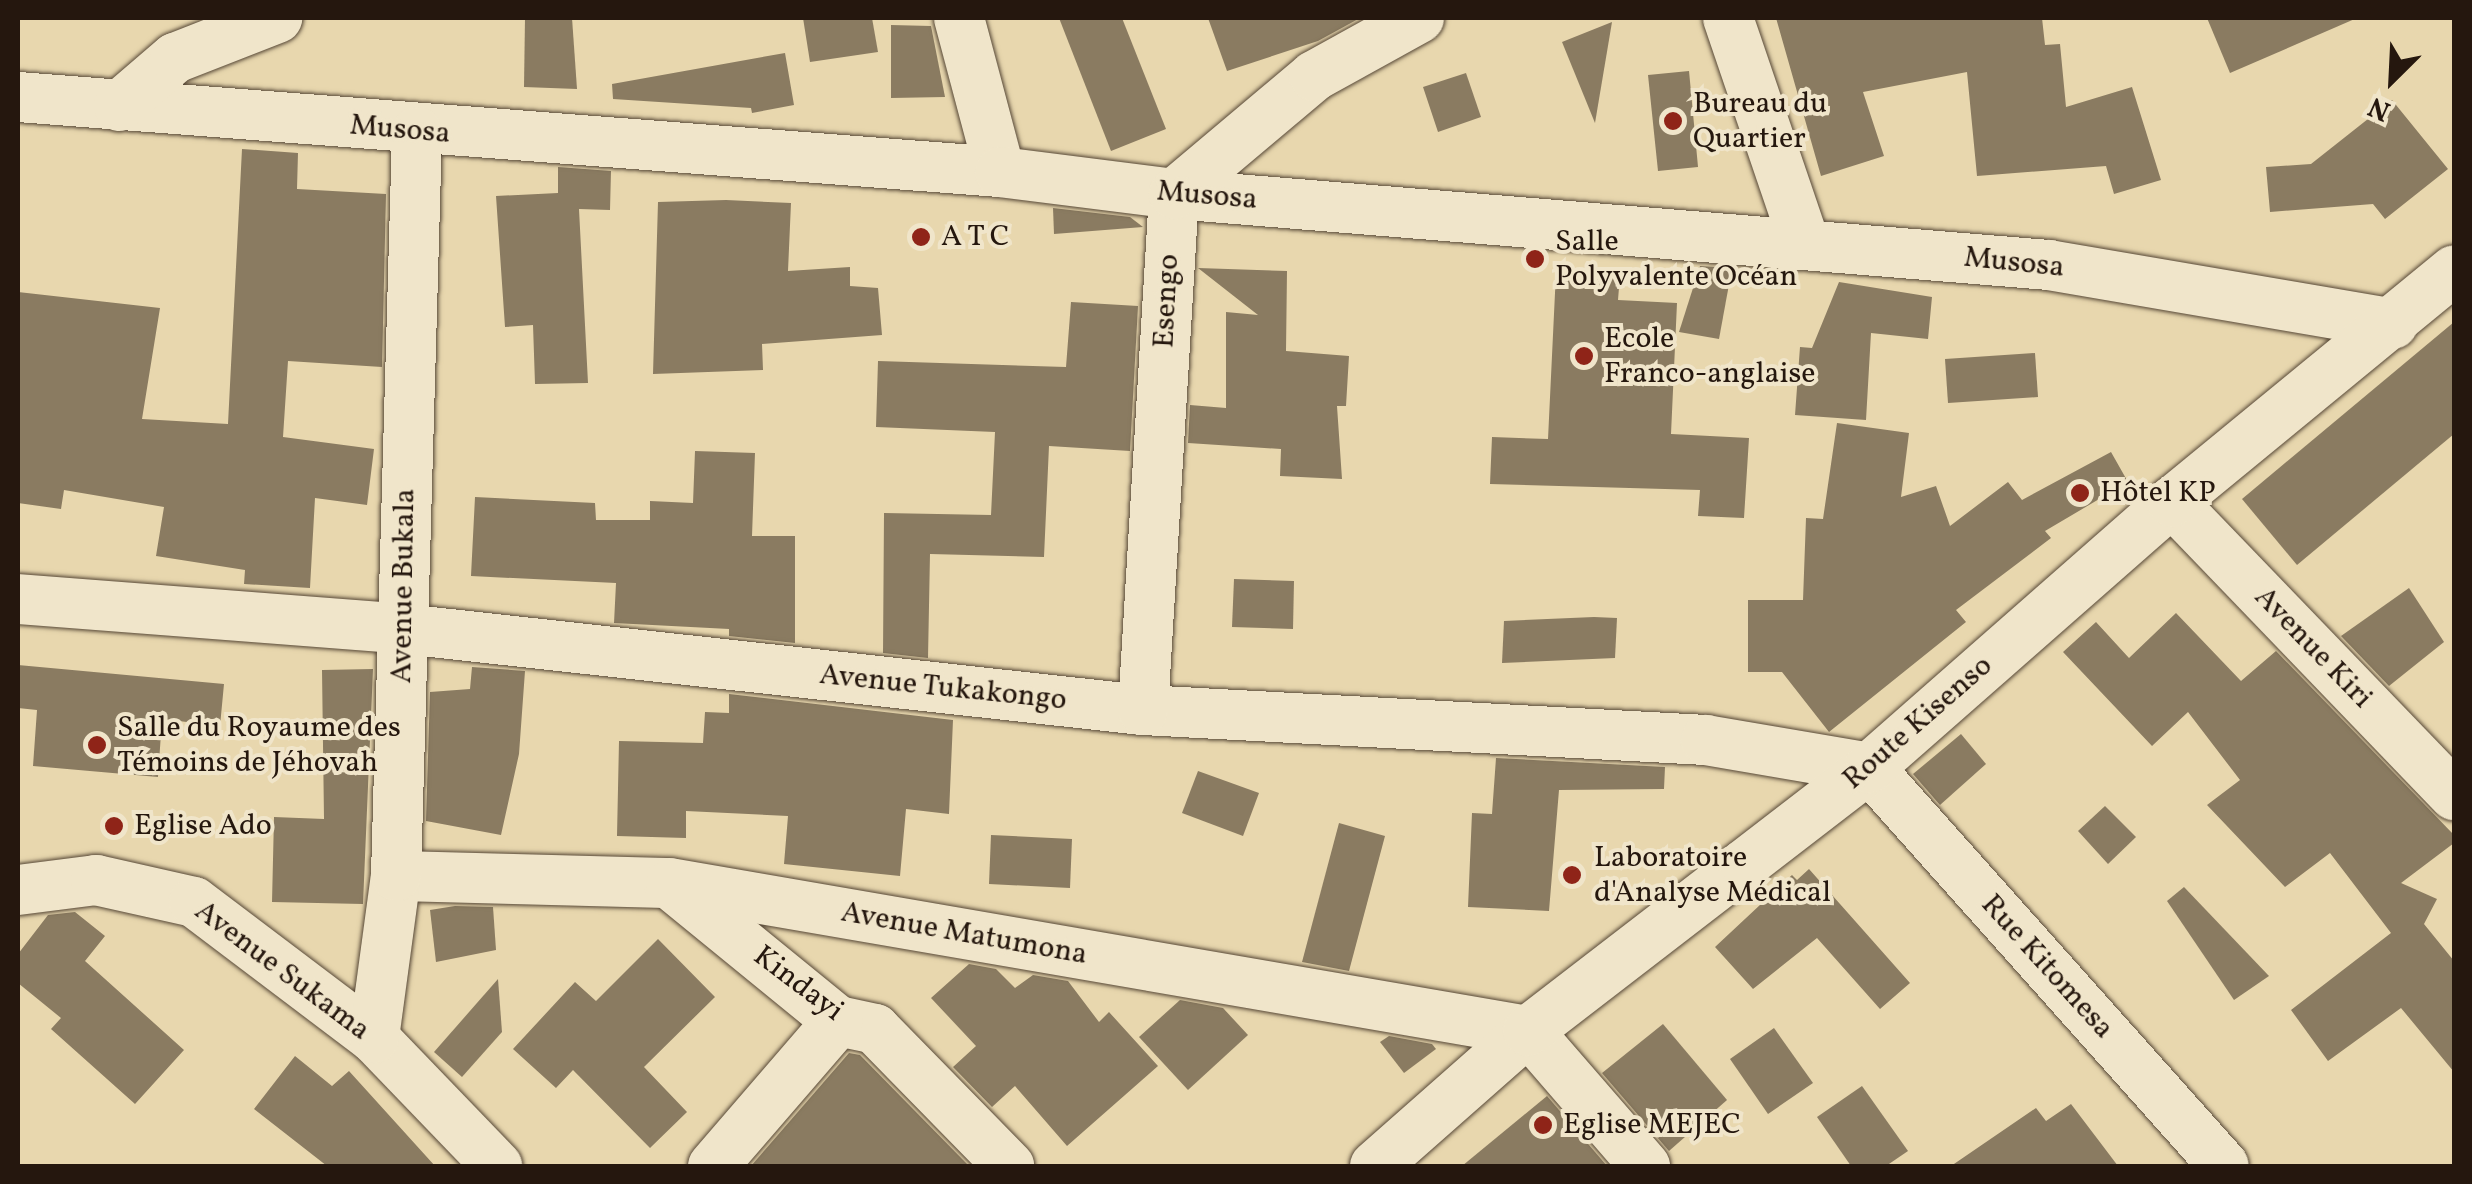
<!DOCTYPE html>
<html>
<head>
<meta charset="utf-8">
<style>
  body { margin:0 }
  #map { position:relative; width:2472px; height:1184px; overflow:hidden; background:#e8d7ae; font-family:Vollkorn,serif }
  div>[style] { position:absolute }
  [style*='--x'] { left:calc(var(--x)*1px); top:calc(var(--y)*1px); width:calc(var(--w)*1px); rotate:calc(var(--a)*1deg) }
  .building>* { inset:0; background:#8a7b61 }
  .roads { filter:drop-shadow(0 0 2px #564736) drop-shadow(0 0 2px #564736) }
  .minor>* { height:50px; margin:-25px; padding:0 25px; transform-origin:25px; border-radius:25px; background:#f0e5ca }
  .dots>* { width:28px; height:28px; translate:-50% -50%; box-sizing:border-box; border:5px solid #f0e5ca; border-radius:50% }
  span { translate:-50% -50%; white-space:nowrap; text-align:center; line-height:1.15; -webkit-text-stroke:8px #f0e5ca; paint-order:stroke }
  .poi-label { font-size:30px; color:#25170e }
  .left { translate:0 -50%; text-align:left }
  .street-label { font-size:30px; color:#25170e }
  .frame { position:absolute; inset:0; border:20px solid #25170e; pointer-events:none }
  .north { position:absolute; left:2342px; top:30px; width:100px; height:100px; -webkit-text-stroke:8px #f0e5ca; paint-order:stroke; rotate:204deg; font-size:28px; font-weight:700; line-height:40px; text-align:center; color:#25170e }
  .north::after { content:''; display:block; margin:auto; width:35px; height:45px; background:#25170e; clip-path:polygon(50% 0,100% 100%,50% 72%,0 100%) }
</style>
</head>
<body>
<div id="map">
  <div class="building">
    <div style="clip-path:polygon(525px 18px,572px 18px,577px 89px,524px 87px)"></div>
    <div style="clip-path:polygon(803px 18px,872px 18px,878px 52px,810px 62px)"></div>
    <div style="clip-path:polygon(1059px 18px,1122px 18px,1166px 129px,1111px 151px)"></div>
    <div style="clip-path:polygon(1208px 18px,1360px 18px,1318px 41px,1227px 71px)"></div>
    <div style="clip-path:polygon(1776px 18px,2042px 18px,2045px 45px,2060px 44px,2066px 107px,2132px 87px,2161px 180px,2114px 194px,2106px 166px,1977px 176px,1967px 72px,1863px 92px,1884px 156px,1821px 176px)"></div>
    <div style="clip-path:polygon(2207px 18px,2357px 18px,2230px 73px)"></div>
    <div style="clip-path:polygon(1612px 22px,1595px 123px,1562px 42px)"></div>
    <div style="clip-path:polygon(891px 25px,931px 26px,945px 97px,891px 98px)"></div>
    <div style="clip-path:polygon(785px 53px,794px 105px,752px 113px,751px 108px,613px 99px,612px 84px)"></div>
    <div style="clip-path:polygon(1689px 71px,1698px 167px,1658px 171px,1648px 75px)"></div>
    <div style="clip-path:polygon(1466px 73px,1481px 117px,1438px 132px,1423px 87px)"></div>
    <div style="clip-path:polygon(2392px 100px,2448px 169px,2385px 219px,2373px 204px,2270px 212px,2266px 167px,2311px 164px)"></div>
    <div style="clip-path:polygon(242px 149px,298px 153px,297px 189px,386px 194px,382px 367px,288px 361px,283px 437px,374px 449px,367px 505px,315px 498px,310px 588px,244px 584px,245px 570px,156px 556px,164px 507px,64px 490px,61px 509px,18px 503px,18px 292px,160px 308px,142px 419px,228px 424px)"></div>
    <div style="clip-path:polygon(558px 167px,611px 171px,610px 210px,579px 209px,588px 383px,535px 384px,533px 325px,505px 327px,496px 196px,558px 193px)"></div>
    <div style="clip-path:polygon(726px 200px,791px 203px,788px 271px,850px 267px,850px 286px,878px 288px,882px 335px,762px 344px,763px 370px,653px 374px,658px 202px)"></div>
    <div style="clip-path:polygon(1053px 208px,1130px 217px,1143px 227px,1054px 234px)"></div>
    <div style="clip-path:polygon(1700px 266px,1732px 268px,1719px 339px,1679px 332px)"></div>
    <div style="clip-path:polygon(1198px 268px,1287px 271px,1286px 351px,1349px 356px,1346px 406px,1337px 406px,1342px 479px,1280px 476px,1281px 449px,1188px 443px,1190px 405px,1226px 408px,1226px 312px,1258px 315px)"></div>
    <div style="clip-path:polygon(1556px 272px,1620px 275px,1618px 300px,1677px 303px,1671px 434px,1749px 438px,1744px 518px,1698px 516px,1700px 490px,1490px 484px,1492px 437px,1548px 439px)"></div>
    <div style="clip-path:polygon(1839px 282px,1932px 297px,1928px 339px,1871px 333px,1866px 420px,1795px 415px,1800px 347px,1812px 348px)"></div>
    <div style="clip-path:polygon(1071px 302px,1138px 306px,1130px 451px,1049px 446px,1044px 557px,930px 554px,928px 658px,883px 653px,884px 513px,991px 515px,995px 432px,876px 427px,878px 361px,1066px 367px)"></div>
    <div style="clip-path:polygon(2454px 322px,2454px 434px,2297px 565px,2242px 499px)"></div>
    <div style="clip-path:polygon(2035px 353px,2038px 397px,1948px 403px,1945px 359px)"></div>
    <div style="clip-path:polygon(1837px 423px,1909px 433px,1901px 497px,1936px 486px,1950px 526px,2008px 482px,2022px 500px,2111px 452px,2128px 482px,2045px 531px,2051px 538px,1956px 610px,1966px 622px,1829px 732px,1782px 672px,1748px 672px,1748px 600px,1803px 600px,1806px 518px,1823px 519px)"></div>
    <div style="clip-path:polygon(695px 451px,755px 453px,752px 536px,795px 536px,795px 643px,729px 636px,729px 629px,614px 623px,616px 583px,471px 576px,475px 497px,595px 503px,596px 520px,650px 520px,650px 501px,693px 503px)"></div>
    <div style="clip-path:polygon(1234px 579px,1294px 581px,1293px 629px,1232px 627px)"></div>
    <div style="clip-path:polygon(2409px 588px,2444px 642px,2389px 686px,2341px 636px)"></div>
    <div style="clip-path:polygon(2176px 613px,2241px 681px,2276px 651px,2454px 835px,2454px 843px,2401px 883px,2437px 899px,2424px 924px,2454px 961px,2454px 1072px,2401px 1008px,2328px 1061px,2291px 1010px,2391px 933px,2330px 853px,2285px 887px,2207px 805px,2240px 780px,2188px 712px,2152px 746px,2063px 652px,2096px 622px,2129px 658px)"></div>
    <div style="clip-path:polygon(1594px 617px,1617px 618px,1615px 658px,1502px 663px,1504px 621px)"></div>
    <div style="clip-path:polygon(18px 665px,224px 684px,220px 726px,162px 719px,158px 777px,33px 766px,37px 710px,18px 708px)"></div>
    <div style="clip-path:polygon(472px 667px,525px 671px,519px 754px,501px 835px,426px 821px,430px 692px,470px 689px)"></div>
    <div style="clip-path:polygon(373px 669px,363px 904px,272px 902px,274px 817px,324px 819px,322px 670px)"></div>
    <div style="clip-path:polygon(729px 694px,953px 720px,949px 814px,906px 809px,900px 876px,784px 864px,788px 816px,686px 811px,686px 838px,617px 836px,619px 741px,703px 743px,705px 712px,729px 713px)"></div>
    <div style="clip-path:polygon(1961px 734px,1986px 764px,1940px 805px,1913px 774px)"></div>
    <div style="clip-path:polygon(1496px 758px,1665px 767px,1664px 789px,1559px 790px,1549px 911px,1468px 907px,1472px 813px,1492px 814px)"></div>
    <div style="clip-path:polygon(1198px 771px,1259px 793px,1243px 836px,1182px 813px)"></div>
    <div style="clip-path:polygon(2105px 806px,2136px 837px,2108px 864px,2078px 831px)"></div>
    <div style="clip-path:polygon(1339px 823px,1385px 836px,1349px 971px,1302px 962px)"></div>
    <div style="clip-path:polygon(991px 835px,1072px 839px,1070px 888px,989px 884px)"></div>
    <div style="clip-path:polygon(1809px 869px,1910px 983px,1880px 1009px,1817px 938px,1753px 989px,1715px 947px,1792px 875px,1797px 880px)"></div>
    <div style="clip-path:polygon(2184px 887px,2269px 976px,2234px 1000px,2167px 901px)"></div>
    <div style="clip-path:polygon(455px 906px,493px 907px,496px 950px,436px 962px,430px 910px)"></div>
    <div style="clip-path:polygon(75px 912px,105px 936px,85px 961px,184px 1050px,135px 1104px,51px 1029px,61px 1018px,18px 983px,18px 954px,48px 915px)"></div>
    <div style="clip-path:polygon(658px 939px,715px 997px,644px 1067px,687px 1112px,650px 1148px,573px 1070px,556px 1088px,513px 1049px,575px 982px,596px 1001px)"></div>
    <div style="clip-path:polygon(969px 964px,996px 969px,1015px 988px,1033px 975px,1068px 981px,1099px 1022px,1109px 1012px,1158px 1066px,1067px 1146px,1015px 1086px,992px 1107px,953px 1067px,976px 1046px,931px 998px)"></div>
    <div style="clip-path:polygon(498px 979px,502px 1032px,462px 1077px,434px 1052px)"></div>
    <div style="clip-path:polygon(1180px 1000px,1223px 1008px,1248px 1035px,1188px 1090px,1139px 1037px)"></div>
    <div style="clip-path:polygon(1663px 1024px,1727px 1100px,1669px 1151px,1602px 1073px)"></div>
    <div style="clip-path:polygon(1774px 1028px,1813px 1083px,1768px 1114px,1730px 1059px)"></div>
    <div style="clip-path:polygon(1389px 1036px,1432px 1044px,1436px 1049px,1404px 1073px,1380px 1042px)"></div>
    <div style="clip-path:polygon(849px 1053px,860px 1055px,969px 1166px,751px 1166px)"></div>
    <div style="clip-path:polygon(295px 1056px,332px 1086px,349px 1071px,435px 1166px,327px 1166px,254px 1109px)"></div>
    <div style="clip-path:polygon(1862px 1086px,1908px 1151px,1886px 1166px,1851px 1166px,1817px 1117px)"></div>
    <div style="clip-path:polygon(1547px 1096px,1607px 1166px,1462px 1166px)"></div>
    <div style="clip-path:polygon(2071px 1104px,2118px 1166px,1951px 1166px,2036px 1108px,2046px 1121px)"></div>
  </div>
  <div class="roads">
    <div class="minor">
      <div style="--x:959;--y:18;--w:159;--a:75.1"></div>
      <div style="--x:1728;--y:18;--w:239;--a:71.2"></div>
      <div style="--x:18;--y:97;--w:985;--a:4.37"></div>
      <div style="--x:1000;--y:172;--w:175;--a:7.2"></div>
      <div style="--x:1174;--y:194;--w:878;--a:4.64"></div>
      <div style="--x:2049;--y:265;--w:349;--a:9.7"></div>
      <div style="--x:119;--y:106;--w:74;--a:-40.6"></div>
      <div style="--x:175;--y:58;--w:110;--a:-21.4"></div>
      <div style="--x:2172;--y:502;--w:407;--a:46.1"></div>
      <div style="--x:18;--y:599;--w:387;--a:4.4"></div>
      <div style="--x:404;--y:629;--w:743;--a:6.26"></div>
      <div style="--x:1143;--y:710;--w:564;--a:3.05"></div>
      <div style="--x:1706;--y:740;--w:165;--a:9.7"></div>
      <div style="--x:1869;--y:768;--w:533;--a:48.27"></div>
      <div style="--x:1143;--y:710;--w:517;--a:-86.56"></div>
      <div style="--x:1174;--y:194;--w:183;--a:-40.1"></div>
      <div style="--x:1314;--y:76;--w:120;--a:-28.9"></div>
      <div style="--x:396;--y:876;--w:273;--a:1.5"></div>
      <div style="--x:669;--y:883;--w:872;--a:9.78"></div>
      <div style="--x:1528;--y:1031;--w:179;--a:49.1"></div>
      <div style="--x:671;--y:885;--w:215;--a:39.2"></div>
      <div style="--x:838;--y:1021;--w:38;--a:12"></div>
      <div style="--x:875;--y:1029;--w:192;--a:45.6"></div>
      <div style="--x:18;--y:890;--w:79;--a:-7.3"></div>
      <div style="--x:96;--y:880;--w:100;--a:12.7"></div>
      <div style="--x:194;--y:902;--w:226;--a:37.1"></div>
      <div style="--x:374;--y:1038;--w:178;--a:46.1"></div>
      <div style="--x:374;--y:1038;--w:163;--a:-82.3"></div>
      <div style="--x:396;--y:876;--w:744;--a:-88.38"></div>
      <div style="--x:713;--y:1166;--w:191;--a:-49.2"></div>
      <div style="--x:1375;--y:1166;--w:204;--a:-41.4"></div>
      <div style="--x:1528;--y:1031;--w:431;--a:-37.6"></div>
      <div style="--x:1869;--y:768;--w:403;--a:-41.3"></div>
      <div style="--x:2172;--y:502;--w:365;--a:-39.4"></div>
    </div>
  </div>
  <div class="dots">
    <div style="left:1673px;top:121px;background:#8f2418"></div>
    <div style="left:921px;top:237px;background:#8f2418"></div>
    <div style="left:1535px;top:259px;background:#8f2418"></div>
    <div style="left:1584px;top:356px;background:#8f2418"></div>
    <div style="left:2080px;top:493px;background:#8f2418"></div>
    <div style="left:97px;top:745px;background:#8f2418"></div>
    <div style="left:114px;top:826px;background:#8f2418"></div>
    <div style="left:1572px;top:875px;background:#8f2418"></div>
    <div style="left:1543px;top:1125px;background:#8f2418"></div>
  </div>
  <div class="poi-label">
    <span class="left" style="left:1693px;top:121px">Bureau du<br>Quartier</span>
    <span class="left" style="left:941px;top:237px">A T C</span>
    <span class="left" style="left:1555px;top:259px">Salle<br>Polyvalente Océan</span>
    <span class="left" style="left:1604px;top:356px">Ecole<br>Franco-anglaise</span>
    <span class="left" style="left:2100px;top:493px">Hôtel KP</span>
    <span class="left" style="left:117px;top:745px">Salle du Royaume des<br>Témoins de Jéhovah</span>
    <span class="left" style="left:134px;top:826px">Eglise Ado</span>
    <span class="left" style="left:1594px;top:875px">Laboratoire<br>d'Analyse Médical</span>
    <span class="left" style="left:1563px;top:1125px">Eglise MEJEC</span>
  </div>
  <div class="street-label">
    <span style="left:400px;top:130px;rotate:5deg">Musosa</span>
    <span style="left:1207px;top:196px;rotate:5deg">Musosa</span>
    <span style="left:2014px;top:263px;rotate:6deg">Musosa</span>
    <span style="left:1167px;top:301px;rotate:-87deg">Esengo</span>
    <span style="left:404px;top:586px;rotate:-89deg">Avenue Bukala</span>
    <span style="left:2313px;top:648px;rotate:46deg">Avenue Kiri</span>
    <span style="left:943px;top:688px;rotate:6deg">Avenue Tukakongo</span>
    <span style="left:1918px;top:723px;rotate:-41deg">Route Kisenso</span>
    <span style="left:964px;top:934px;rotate:10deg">Avenue Matumona</span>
    <span style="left:2047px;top:967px;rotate:48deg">Rue Kitomesa</span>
    <span style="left:282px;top:971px;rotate:37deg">Avenue Sukama</span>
    <span style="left:798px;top:984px;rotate:37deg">Kindayi</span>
  </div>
  <div class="frame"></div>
  <div class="north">N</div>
</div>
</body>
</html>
